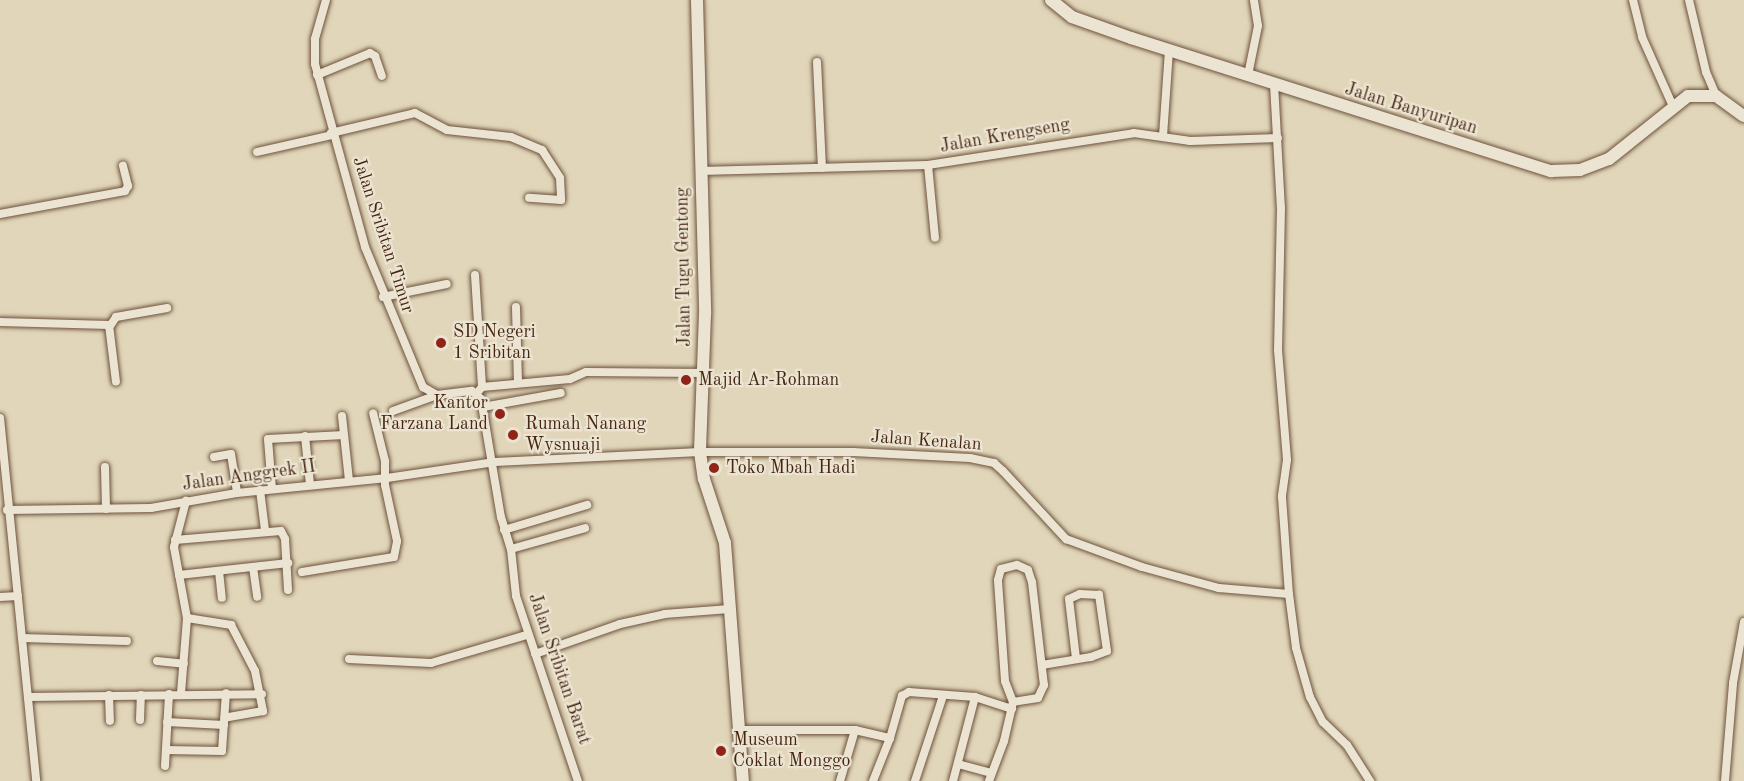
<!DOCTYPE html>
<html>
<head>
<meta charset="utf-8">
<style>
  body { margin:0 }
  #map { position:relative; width:1744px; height:781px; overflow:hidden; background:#e1d6ba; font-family:"Old Standard TT",serif }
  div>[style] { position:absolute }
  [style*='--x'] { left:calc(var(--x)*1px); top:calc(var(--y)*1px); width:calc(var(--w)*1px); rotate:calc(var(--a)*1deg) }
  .roads { filter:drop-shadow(0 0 2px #6d523b) drop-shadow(0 0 2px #6d523b) }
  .street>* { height:8px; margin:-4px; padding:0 4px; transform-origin:4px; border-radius:4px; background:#ece4d2 }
  .secondary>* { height:12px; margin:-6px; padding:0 6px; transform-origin:6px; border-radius:6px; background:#ece4d2 }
  .dots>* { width:16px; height:16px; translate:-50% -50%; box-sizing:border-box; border:3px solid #ece4d2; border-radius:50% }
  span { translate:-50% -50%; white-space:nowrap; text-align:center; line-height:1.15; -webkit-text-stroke:4.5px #ece4d2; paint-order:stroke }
  .street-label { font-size:18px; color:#462611 }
  .poi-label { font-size:18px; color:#462611 }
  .left { translate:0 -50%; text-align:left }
  .right { translate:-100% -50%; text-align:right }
</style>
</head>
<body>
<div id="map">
  <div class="roads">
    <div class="street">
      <div style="--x:326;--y:0;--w:41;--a:105.8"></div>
      <div style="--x:315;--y:39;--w:25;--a:90"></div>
      <div style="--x:315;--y:64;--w:190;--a:74.7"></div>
      <div style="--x:365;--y:247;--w:152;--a:67.5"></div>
      <div style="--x:423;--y:387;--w:16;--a:30"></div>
      <div style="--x:437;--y:395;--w:35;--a:-7"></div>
      <div style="--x:472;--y:391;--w:12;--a:42"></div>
      <div style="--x:481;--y:399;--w:120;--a:80.4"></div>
      <div style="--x:501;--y:517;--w:34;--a:73"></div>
      <div style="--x:511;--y:549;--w:47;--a:83.9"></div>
      <div style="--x:516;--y:596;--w:195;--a:71.5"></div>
      <div style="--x:1633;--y:0;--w:38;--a:76"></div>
      <div style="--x:1642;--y:37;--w:73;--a:65.9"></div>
      <div style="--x:1689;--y:0;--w:74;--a:76.7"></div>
      <div style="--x:1706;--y:72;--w:26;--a:67"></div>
      <div style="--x:817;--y:62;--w:106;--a:87.3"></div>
      <div style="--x:317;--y:75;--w:57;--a:-22.5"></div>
      <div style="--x:370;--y:53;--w:6;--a:31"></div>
      <div style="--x:375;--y:56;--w:21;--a:71"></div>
      <div style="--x:1248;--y:75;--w:50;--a:-78.5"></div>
      <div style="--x:1258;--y:26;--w:26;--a:-99"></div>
      <div style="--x:1274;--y:84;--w:124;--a:86.8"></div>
      <div style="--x:1281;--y:208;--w:142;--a:91.2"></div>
      <div style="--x:1278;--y:350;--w:110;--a:85.3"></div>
      <div style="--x:1287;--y:460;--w:37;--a:98"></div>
      <div style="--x:1282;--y:497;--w:97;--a:85.9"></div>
      <div style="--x:1289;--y:594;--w:54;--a:82.6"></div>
      <div style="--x:1296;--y:648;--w:51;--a:74.1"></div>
      <div style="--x:1310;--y:697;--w:28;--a:63"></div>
      <div style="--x:1323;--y:722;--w:33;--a:44"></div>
      <div style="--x:1347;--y:745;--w:43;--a:57.4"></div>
      <div style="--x:331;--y:133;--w:86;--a:-13.4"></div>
      <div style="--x:415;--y:113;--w:36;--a:28"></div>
      <div style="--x:447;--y:130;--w:64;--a:6.2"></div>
      <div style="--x:511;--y:137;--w:34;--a:23"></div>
      <div style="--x:542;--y:150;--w:33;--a:57"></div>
      <div style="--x:560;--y:178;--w:22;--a:87"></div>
      <div style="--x:561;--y:200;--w:32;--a:-176"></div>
      <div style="--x:1163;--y:136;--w:86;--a:-86"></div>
      <div style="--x:257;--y:152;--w:77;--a:-12.8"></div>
      <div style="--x:928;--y:165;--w:73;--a:84.5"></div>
      <div style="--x:700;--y:171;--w:228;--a:-1.5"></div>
      <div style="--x:928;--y:165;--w:208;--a:-8.8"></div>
      <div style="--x:1134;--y:133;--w:57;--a:8.1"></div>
      <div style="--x:1190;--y:141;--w:88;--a:-2"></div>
      <div style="--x:0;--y:214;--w:127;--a:-10.4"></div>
      <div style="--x:125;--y:191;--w:6;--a:-59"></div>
      <div style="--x:128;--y:186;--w:21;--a:-104"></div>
      <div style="--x:475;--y:275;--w:112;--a:86.4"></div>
      <div style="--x:383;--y:297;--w:65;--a:-11.5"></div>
      <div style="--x:516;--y:307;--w:75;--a:88.5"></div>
      <div style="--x:0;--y:322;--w:109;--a:1.6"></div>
      <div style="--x:109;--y:325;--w:57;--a:83"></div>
      <div style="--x:110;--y:326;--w:11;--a:-56"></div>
      <div style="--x:116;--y:317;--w:52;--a:-10"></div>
      <div style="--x:477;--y:393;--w:8;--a:-50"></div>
      <div style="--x:482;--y:387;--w:88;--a:-5.2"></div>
      <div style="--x:570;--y:379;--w:17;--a:-24"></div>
      <div style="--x:586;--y:372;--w:118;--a:0.5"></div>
      <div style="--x:483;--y:407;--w:79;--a:-10.2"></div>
      <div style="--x:393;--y:411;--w:47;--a:-20"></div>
      <div style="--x:342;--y:416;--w:64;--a:83.8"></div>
      <div style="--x:0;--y:418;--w:365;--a:84.3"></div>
      <div style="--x:305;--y:436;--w:48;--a:84.1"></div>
      <div style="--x:214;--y:457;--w:17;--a:-10"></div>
      <div style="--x:231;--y:454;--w:39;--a:81"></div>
      <div style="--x:105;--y:467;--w:42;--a:88.6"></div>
      <div style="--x:272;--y:489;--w:50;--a:-94.6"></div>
      <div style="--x:268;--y:439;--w:76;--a:-3"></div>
      <div style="--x:260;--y:490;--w:40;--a:82.9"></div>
      <div style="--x:7;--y:510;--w:144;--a:-0.8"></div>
      <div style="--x:151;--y:508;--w:87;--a:-9.9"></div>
      <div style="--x:237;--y:493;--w:151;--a:-5.7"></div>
      <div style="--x:387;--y:478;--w:109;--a:-8.4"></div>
      <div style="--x:495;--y:462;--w:205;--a:-2.8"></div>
      <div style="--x:700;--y:452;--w:153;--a:0"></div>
      <div style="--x:853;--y:452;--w:117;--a:2.9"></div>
      <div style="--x:970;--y:458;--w:25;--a:12"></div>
      <div style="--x:994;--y:463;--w:12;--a:42"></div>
      <div style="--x:1003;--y:471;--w:93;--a:47.2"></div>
      <div style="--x:1066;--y:539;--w:81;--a:20.2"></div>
      <div style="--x:1142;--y:567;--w:80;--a:15.3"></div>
      <div style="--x:1219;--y:588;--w:70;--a:4.9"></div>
      <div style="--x:504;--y:530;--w:87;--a:-16.8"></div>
      <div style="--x:175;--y:540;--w:106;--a:-4.9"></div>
      <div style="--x:281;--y:531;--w:9;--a:63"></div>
      <div style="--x:285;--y:539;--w:51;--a:86.6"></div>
      <div style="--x:511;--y:549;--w:77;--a:-15.8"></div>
      <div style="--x:253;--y:567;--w:30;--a:82"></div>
      <div style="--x:219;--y:571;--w:27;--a:84"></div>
      <div style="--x:302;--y:572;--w:93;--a:-9.3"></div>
      <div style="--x:394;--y:557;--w:16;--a:-79"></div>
      <div style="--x:397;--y:541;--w:57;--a:-102.1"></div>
      <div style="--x:385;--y:485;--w:24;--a:-90"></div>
      <div style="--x:385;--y:461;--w:49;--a:-104"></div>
      <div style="--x:179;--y:575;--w:110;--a:-6.3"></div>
      <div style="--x:0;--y:597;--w:18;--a:-3"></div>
      <div style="--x:187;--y:618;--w:45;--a:9"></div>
      <div style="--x:231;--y:625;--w:52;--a:62.4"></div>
      <div style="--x:255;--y:671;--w:41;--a:78.7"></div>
      <div style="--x:263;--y:711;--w:39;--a:170"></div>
      <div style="--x:22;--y:638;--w:105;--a:1.6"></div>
      <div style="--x:535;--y:654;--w:90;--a:-19.4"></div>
      <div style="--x:620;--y:624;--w:46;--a:-12.5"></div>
      <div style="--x:665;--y:614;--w:64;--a:-4.5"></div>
      <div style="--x:349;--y:659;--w:82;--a:2.8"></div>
      <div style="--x:431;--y:663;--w:100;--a:-16.3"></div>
      <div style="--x:157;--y:661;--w:27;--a:6"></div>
      <div style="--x:1042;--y:665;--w:50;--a:-9.3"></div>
      <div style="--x:1091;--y:657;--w:17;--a:-21"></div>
      <div style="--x:1107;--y:651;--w:57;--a:-98.1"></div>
      <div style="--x:1099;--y:595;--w:19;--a:-177"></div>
      <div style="--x:1080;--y:594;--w:12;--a:156"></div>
      <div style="--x:1069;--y:599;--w:60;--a:83.3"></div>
      <div style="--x:181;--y:693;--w:75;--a:-85.4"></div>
      <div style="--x:187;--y:618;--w:72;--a:-100.4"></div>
      <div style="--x:174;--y:547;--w:48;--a:-75.4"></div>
      <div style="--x:109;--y:695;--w:26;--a:88"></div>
      <div style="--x:28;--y:697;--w:234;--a:-0.7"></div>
      <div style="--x:140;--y:720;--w:25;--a:-88"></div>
      <div style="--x:167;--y:722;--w:57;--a:3"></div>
      <div style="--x:738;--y:730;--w:117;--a:0"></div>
      <div style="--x:855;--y:730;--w:36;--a:13"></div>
      <div style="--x:890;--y:738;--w:44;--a:-74.1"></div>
      <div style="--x:902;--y:696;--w:8;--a:-30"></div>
      <div style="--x:909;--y:692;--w:66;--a:4.3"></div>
      <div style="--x:975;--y:697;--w:39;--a:18"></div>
      <div style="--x:166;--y:750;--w:56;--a:1"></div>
      <div style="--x:222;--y:751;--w:58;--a:-86.1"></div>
      <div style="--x:958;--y:764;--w:34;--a:15"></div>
      <div style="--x:165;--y:766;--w:72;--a:-86.8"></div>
      <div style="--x:840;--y:781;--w:53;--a:-73.6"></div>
      <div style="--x:873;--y:781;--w:46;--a:-68.4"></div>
      <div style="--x:915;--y:781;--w:89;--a:-71.8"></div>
      <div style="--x:953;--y:781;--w:87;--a:-75.3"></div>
      <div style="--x:989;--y:781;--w:43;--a:-69.4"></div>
      <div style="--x:1004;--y:741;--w:40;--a:-77"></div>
      <div style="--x:1013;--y:702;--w:22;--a:-111"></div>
      <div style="--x:1005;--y:681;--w:101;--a:-94"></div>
      <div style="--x:998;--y:580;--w:11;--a:-75"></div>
      <div style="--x:1001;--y:569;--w:16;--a:-14"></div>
      <div style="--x:1017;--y:565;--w:12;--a:24"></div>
      <div style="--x:1028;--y:570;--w:13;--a:72"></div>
      <div style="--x:1032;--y:582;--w:104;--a:83.4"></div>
      <div style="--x:1044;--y:685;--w:14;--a:115"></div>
      <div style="--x:1038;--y:698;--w:25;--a:171"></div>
      <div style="--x:1725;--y:781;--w:98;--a:-85.3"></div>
      <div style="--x:1733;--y:683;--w:62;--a:-79.8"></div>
    </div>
    <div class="secondary">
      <div style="--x:697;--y:0;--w:314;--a:88.5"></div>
      <div style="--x:705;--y:314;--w:138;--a:92.1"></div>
      <div style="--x:700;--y:452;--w:27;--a:82"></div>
      <div style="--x:704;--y:479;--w:67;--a:71.8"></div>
      <div style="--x:725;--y:543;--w:239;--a:85.7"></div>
      <div style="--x:1051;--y:0;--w:27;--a:39"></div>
      <div style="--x:1072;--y:17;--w:63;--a:19.6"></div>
      <div style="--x:1131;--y:38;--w:441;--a:17.6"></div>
      <div style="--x:1551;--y:171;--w:29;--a:-2"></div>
      <div style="--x:1580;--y:170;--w:31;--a:-21"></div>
      <div style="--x:1609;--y:159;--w:101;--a:-38.6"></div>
      <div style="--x:1688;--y:96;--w:28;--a:0"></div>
      <div style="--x:1716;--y:96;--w:34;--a:36"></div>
    </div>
  </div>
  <div class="dots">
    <div style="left:441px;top:343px;background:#8f2418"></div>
    <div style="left:686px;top:380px;background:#8f2418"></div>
    <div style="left:500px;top:414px;background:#8f2418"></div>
    <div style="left:513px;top:435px;background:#8f2418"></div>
    <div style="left:714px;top:468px;background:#8f2418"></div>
    <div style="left:721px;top:751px;background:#8f2418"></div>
  </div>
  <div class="street-label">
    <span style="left:1411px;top:109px;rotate:17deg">Jalan Banyuripan</span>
    <span style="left:1005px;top:136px;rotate:-10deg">Jalan Krengseng</span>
    <span style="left:383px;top:235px;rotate:72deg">Jalan Sribitan Timur</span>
    <span style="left:684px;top:267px;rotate:-91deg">Jalan Tugu Gentong</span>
    <span style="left:926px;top:441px;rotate:4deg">Jalan Kenalan</span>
    <span style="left:249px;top:476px;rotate:-8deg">Jalan Anggrek II</span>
    <span style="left:559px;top:669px;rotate:71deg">Jalan Sribitan Barat</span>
  </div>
  <div class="poi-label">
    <span class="left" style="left:453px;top:343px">SD Negeri<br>1 Sribitan</span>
    <span class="left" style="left:698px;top:380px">Majid Ar-Rohman</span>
    <span class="right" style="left:488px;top:414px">Kantor<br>Farzana Land</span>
    <span class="left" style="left:525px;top:435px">Rumah Nanang<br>Wysnuaji</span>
    <span class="left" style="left:726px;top:468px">Toko Mbah Hadi</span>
    <span class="left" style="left:733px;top:751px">Museum<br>Coklat Monggo</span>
  </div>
</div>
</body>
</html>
